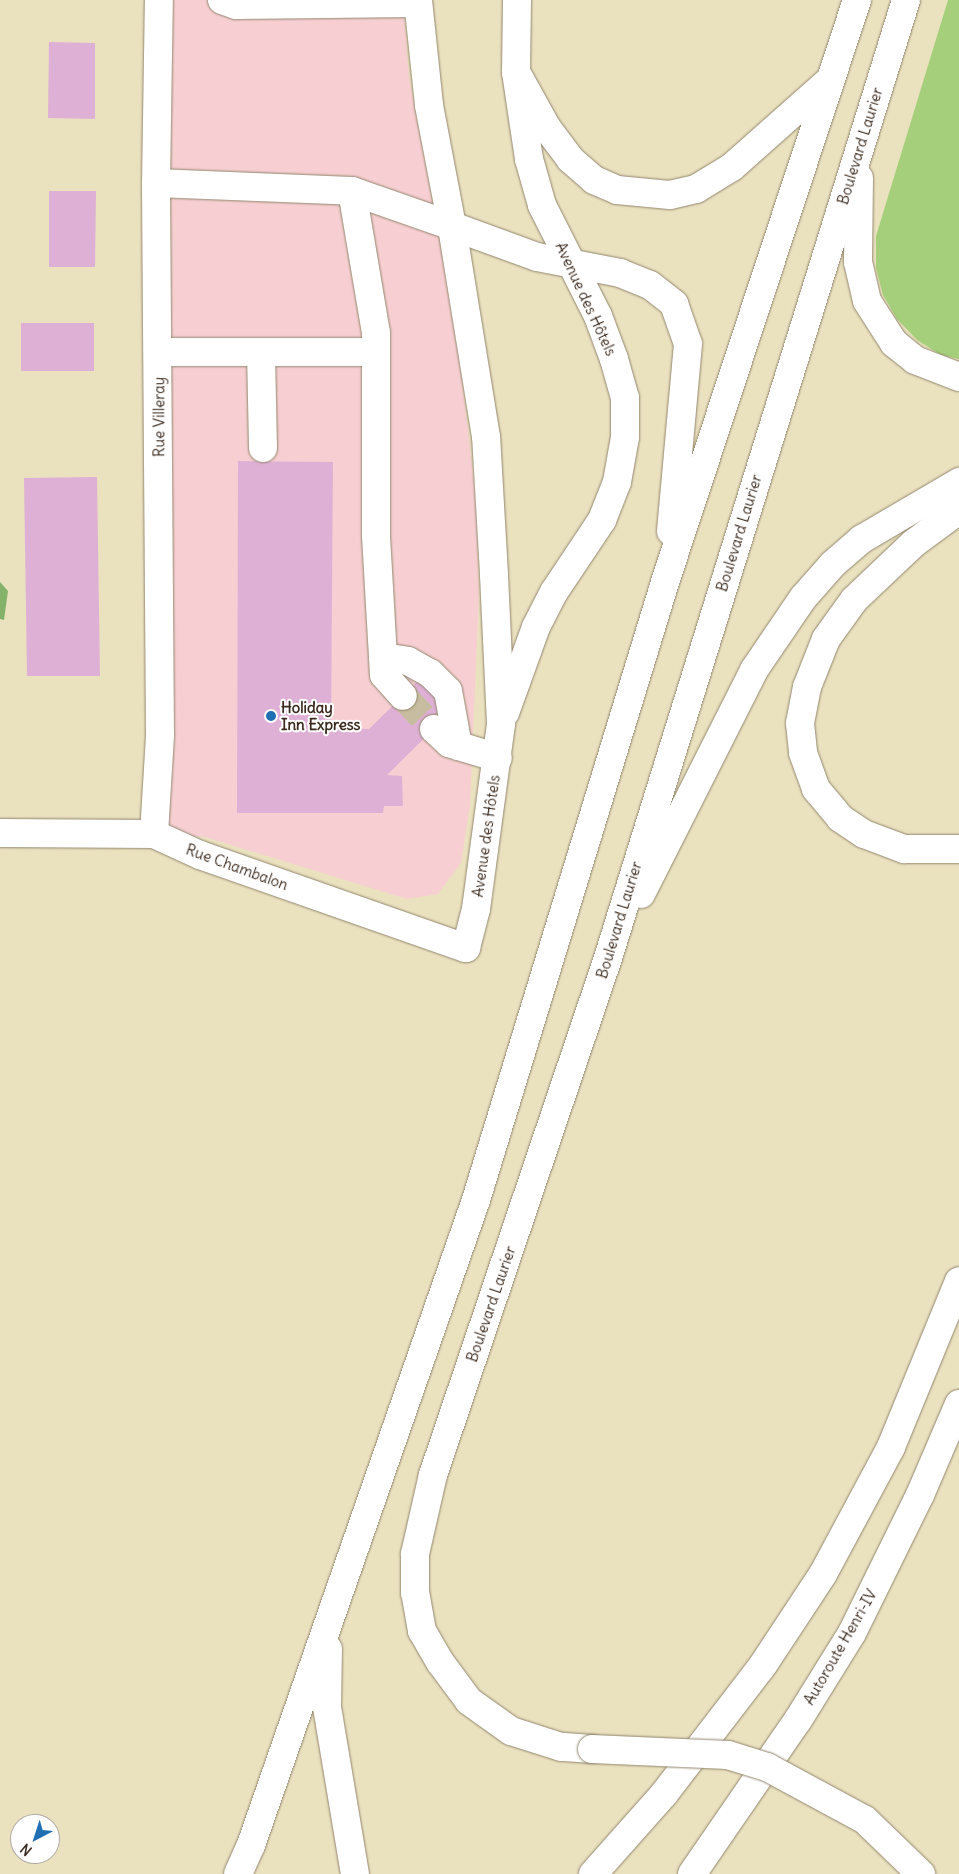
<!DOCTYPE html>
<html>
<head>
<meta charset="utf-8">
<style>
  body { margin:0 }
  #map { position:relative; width:959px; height:1874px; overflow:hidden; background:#eae1bf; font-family:Delius,sans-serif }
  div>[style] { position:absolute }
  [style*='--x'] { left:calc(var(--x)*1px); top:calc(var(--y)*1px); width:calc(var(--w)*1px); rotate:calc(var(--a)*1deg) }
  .built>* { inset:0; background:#f7cfd2 }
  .green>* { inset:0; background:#a5cf7a }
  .forest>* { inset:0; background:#84b26a }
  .building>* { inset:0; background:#dfb0d5 }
  .minor-tunnel>* { height:28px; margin-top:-14px; transform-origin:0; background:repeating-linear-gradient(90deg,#c7bc9f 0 28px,transparent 0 42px) }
  .roads { filter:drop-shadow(0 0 1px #92866e) drop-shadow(0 0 1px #92866e) }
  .minor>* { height:28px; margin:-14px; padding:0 14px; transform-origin:14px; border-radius:14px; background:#fff }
  .highway>* { height:28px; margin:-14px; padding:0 14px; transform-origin:14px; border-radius:14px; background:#fff }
  .bridges { filter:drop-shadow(0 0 1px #92866e) drop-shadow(0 0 1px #92866e) }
  .highway-bridge>* { height:28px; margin:-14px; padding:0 14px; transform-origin:14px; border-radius:14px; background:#fff }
  .dots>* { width:14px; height:14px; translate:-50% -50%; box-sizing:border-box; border:2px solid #fff; border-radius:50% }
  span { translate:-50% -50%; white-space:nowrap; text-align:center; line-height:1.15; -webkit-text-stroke:4px #fff; paint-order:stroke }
  .street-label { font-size:15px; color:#3b2a1e }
  .poi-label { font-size:15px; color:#3b2a1e; font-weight:700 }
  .left { translate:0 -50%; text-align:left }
  .north { position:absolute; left:10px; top:1814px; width:50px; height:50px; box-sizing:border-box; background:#fff; border:1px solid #b1aaa5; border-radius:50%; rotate:220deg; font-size:14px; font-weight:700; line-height:20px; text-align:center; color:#3b2a1e }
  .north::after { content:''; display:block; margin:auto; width:18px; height:22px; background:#1f6fb2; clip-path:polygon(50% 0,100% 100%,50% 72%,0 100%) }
</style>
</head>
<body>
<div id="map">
  <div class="built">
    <div style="clip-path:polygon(159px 0,403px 0,409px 77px,455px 320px,476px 499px,479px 593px,470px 805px,461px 863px,438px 894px,407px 899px,205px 837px,154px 834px)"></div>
  </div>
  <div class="green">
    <div style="clip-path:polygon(948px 0,959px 0,959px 359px,941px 355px,917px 340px,897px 319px,883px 295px,876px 268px,876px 236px)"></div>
  </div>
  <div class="forest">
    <div style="clip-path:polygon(0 582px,8px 591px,4px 620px,0 619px)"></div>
  </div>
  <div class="building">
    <div style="clip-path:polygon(49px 42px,95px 43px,95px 119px,48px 118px)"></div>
    <div style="clip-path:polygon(49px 191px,96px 191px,95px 267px,49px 267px)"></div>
    <div style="clip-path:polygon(21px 323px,94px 323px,94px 371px,21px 371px)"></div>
    <div style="clip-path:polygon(238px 461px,333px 462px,331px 727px,369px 729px,419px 680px,451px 712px,387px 775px,402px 776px,403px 806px,384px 806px,383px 813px,237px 813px)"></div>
    <div style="clip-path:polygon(97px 477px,100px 676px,27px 676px,24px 478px)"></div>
  </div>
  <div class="minor-tunnel">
    <div style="--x:403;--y:696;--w:45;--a:46.8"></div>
  </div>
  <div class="roads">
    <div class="minor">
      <div style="--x:222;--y:0;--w:15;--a:20"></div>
      <div style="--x:236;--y:5;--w:182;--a:-0.6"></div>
      <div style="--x:156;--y:183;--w:196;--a:2.3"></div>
      <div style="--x:352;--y:191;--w:106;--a:19.3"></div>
      <div style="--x:352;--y:191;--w:144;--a:80.4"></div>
      <div style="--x:376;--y:333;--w:203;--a:90"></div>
      <div style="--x:376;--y:536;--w:139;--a:86.7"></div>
      <div style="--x:384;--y:675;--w:28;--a:48"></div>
      <div style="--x:158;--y:352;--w:217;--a:0"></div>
      <div style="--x:261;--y:352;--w:96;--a:88.8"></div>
      <div style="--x:383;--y:657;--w:25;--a:9"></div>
      <div style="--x:408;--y:661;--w:25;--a:29"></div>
      <div style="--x:430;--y:673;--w:25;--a:45"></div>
      <div style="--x:448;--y:691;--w:56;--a:79.7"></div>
      <div style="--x:505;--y:713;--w:91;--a:-70.2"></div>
      <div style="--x:536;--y:627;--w:39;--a:-63"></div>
      <div style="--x:554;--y:592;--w:87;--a:-56.3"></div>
      <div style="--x:602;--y:520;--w:41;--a:-68.5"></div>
      <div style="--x:617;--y:482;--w:46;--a:-79.9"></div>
      <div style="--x:625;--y:437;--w:39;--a:-90"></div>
      <div style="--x:625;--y:398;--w:41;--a:-105.8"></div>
      <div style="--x:614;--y:359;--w:46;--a:-110.4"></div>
      <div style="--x:598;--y:316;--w:124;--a:-116.8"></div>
      <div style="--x:542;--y:205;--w:48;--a:-105.8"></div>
      <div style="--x:529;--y:159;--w:88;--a:-98.5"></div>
      <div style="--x:516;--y:72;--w:72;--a:-89.2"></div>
      <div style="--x:434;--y:729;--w:21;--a:43"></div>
      <div style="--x:449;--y:743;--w:51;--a:17"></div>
      <div style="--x:0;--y:833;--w:154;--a:0.4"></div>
      <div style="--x:154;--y:834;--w:51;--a:24.5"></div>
      <div style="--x:200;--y:855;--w:282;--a:19.3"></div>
      <div style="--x:466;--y:948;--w:40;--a:-75.6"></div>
      <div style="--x:476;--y:909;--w:187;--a:-82.3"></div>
      <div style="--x:501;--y:724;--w:150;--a:-92.7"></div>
      <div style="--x:494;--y:574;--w:137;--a:-93.3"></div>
      <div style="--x:486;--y:437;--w:214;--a:-99.2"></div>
      <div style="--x:452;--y:226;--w:123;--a:-100.8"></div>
      <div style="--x:429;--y:105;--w:106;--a:-96"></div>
      <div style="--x:154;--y:834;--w:99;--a:-86.5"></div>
      <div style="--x:160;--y:735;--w:552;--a:-90.42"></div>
      <div style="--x:156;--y:183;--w:183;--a:-89.1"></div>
    </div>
    <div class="highway">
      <div style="--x:516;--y:72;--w:64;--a:61"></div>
      <div style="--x:547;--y:128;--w:39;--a:53"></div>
      <div style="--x:570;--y:159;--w:32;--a:41"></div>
      <div style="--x:594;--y:180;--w:25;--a:23"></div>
      <div style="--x:617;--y:190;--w:53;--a:5.4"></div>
      <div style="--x:670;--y:195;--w:27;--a:-13"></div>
      <div style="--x:696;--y:189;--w:42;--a:-31.4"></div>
      <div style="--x:732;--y:167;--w:132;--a:-41.6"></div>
      <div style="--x:859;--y:178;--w:84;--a:90.7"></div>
      <div style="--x:858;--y:262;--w:40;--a:77"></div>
      <div style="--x:867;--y:301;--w:50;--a:57.3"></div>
      <div style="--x:894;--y:343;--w:27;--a:39"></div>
      <div style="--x:915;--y:360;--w:47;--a:21.1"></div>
      <div style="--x:452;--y:226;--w:90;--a:20"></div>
      <div style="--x:537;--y:257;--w:85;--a:10.9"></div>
      <div style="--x:620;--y:273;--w:32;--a:22"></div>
      <div style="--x:650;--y:285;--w:31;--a:38"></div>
      <div style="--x:674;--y:304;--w:42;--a:70.7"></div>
      <div style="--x:688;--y:344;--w:188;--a:95.2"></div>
      <div style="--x:959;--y:510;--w:56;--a:143.7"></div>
      <div style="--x:914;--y:543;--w:83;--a:136.5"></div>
      <div style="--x:854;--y:600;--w:48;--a:125.7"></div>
      <div style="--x:826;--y:639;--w:52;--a:111.6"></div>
      <div style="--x:807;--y:687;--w:37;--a:101"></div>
      <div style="--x:800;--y:723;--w:30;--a:84"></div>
      <div style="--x:803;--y:753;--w:38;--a:70"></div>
      <div style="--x:816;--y:789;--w:38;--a:50"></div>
      <div style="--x:840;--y:818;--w:29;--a:34"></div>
      <div style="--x:864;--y:834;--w:43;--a:20.6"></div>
      <div style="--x:904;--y:849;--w:55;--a:0"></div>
      <div style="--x:641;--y:894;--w:251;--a:-63.2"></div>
      <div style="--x:754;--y:670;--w:87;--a:-55.8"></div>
      <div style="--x:803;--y:598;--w:45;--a:-48.6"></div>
      <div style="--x:833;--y:564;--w:38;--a:-41"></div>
      <div style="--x:862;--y:539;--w:113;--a:-30.4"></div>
      <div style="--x:328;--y:1649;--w:58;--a:91"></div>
      <div style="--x:327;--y:1707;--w:169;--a:80.5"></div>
      <div style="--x:592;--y:1749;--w:31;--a:-176"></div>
      <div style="--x:561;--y:1747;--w:52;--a:-162.3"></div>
      <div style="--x:511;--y:1731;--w:52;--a:-144.5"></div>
      <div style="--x:469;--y:1701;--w:49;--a:-126.6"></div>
      <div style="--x:440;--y:1662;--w:36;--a:-120"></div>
      <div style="--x:422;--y:1631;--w:39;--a:-100"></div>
      <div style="--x:415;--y:1593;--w:39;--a:-90"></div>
      <div style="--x:415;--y:1554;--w:81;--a:-77.2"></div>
      <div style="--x:433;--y:1475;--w:546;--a:-71.3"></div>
      <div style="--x:608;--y:958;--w:1003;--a:-72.72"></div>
      <div style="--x:238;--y:1874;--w:32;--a:-66"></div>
      <div style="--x:251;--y:1845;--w:683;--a:-70.77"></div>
      <div style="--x:476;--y:1200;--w:649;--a:-72.99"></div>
      <div style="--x:666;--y:579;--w:610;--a:-71.74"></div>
      <div style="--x:593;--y:1874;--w:107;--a:-48.4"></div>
      <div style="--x:664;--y:1794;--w:163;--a:-52.5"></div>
      <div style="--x:763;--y:1665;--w:109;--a:-56.6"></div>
      <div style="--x:823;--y:1574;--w:144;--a:-61.8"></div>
      <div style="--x:891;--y:1447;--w:179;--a:-67.7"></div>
      <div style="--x:692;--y:1874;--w:187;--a:-55.5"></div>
      <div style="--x:798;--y:1720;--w:102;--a:-58.2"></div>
      <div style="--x:852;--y:1633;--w:154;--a:-63.8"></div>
      <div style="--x:920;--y:1495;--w:99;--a:-66.8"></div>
    </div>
  </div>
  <div class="bridges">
    <div class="highway-bridge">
      <div style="--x:592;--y:1749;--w:136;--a:2.5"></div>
      <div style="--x:728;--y:1755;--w:41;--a:17.1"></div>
      <div style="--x:767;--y:1767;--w:111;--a:28.4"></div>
      <div style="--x:865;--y:1820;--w:78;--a:44"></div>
    </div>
  </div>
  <div class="dots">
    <div style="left:271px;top:716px;background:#1f6fb2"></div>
  </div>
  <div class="street-label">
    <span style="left:860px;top:146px;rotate:-73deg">Boulevard Laurier</span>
    <span style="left:586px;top:299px;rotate:65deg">Avenue des Hôtels</span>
    <span style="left:159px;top:417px;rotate:-90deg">Rue Villeray</span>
    <span style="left:739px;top:533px;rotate:-73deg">Boulevard Laurier</span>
    <span style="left:486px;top:836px;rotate:-82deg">Avenue des Hôtels</span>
    <span style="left:237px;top:867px;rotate:20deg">Rue Chambalon</span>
    <span style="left:619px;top:920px;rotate:-73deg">Boulevard Laurier</span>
    <span style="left:491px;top:1304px;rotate:-71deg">Boulevard Laurier</span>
    <span style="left:840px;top:1647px;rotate:-60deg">Autoroute Henri-IV</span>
  </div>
  <div class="poi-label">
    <span class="left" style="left:281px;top:716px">Holiday<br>Inn Express</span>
  </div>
  <div class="north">N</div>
</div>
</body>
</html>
